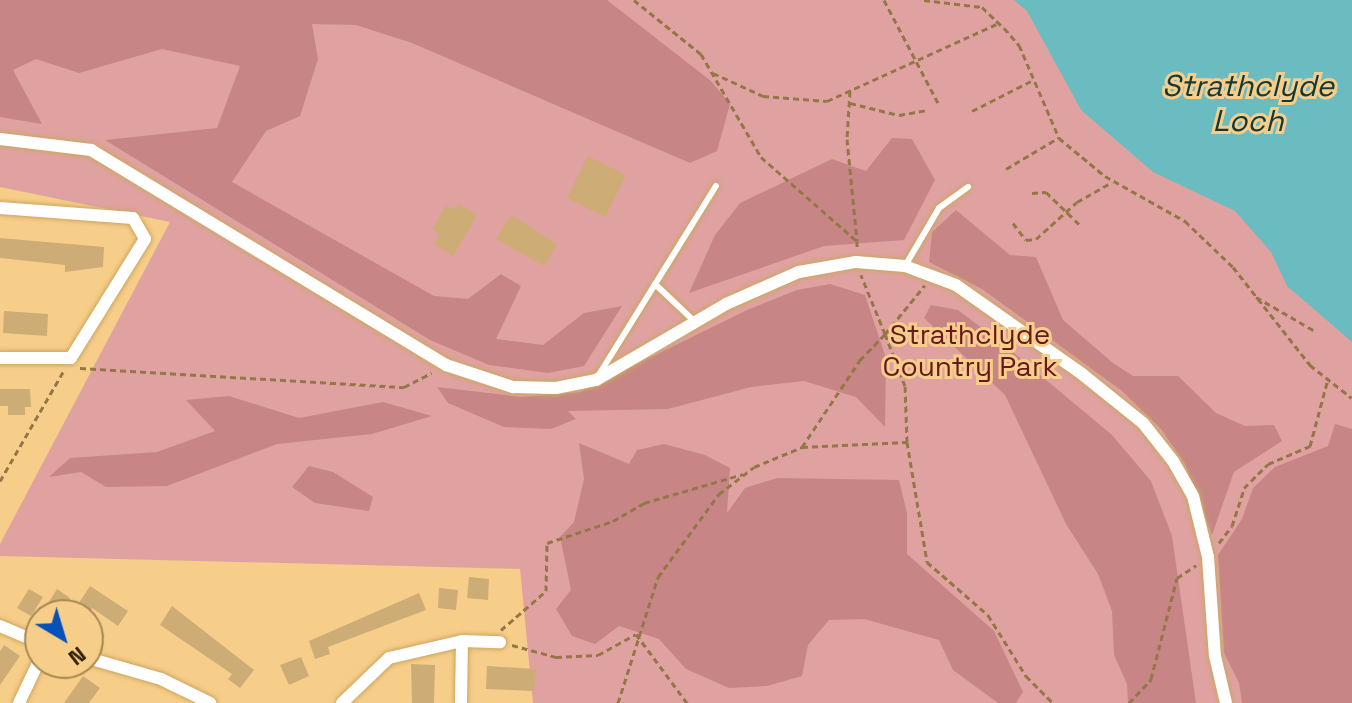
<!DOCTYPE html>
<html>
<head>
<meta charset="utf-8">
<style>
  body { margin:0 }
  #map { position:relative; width:1352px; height:703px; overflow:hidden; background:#f7ce89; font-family:"Space Grotesk",sans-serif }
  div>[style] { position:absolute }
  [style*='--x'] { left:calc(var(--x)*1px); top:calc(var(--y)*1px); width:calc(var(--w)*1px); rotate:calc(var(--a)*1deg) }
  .green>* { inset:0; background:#dfa2a1 }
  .forest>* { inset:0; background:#c78685 }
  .water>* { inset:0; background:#6bbcc0 }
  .building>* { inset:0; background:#cdac76 }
  .path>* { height:3px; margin-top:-1.5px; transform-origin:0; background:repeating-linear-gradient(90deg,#937746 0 6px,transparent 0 10px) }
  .roads { filter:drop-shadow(0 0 2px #cda661) drop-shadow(0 0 2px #cda661) }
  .lane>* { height:6px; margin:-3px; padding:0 3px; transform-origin:3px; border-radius:3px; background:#fff }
  .street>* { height:12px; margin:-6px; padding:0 6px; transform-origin:6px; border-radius:6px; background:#fff }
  span { translate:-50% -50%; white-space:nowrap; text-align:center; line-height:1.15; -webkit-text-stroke:6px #f7ce89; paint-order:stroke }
  .park-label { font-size:28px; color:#671921 }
  .water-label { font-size:30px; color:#123a3c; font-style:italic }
  .north { position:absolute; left:24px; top:599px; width:80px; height:80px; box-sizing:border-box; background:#f7ce89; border:2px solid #a78853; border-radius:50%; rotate:142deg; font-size:22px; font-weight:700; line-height:32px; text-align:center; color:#302003 }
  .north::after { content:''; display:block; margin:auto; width:28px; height:36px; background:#0650ba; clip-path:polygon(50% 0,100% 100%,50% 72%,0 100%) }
</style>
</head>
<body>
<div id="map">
  <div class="green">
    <div style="clip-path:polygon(0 0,1352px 0,1352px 703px,533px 703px,520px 569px,0 556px,0 544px,170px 222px,0 187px)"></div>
  </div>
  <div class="forest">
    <div style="clip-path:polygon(0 0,607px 0,711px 81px,730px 104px,717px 151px,690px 163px,412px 43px,356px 25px,312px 24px,318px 59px,300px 116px,266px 131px,232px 182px,434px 296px,468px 299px,501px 274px,521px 286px,496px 339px,543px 345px,584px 313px,622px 306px,584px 366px,548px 373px,489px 365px,430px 340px,105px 140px,217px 128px,240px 66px,162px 49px,79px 73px,36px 59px,13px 70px,42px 124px,0 117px)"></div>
    <div style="clip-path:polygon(892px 138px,912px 139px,935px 180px,904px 240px,824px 246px,689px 293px,715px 235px,740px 203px,832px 159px,866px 171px)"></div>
    <div style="clip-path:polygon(956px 210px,1010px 255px,1036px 257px,1063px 320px,1113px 363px,1133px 376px,1178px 376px,1216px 413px,1245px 426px,1274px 425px,1282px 441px,1234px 472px,1212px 535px,1185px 464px,1161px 429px,1122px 391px,982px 289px,929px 262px,932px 232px)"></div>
    <div style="clip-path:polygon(830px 284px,865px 295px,886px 358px,885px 427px,856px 397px,804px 381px,751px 387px,668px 409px,568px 411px,576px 419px,551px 429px,504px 427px,448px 403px,437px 387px,522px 397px,580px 392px,747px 310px,797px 290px)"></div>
    <div style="clip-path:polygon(931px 305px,958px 310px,1003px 344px,1112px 435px,1151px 481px,1172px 536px,1196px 703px,1128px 703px,1127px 684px,1114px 655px,1112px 611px,1098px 574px,1066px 524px,1005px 395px,924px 318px)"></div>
    <div style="clip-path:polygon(229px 396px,299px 418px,383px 402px,432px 416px,372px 434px,277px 444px,167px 486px,106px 487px,81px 472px,49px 477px,70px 458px,157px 452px,215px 431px,186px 400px)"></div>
    <div style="clip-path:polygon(1335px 424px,1352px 429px,1352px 703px,1242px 703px,1239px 683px,1224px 653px,1218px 555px,1242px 519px,1253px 488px,1275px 467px,1328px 446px)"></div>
    <div style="clip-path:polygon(579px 443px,629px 464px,637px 450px,664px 444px,705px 455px,730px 468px,727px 513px,745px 488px,777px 478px,899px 480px,907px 513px,907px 554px,994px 631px,1023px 692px,1016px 703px,998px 703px,953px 670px,939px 640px,864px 619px,829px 620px,808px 645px,802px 676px,767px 686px,729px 688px,686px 669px,659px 639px,619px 626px,595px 644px,572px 636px,556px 609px,571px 590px,560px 537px,574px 522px,584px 479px)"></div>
    <div style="clip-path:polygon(309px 466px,333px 472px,373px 497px,369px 511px,315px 503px,292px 487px)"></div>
  </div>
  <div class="water">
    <div style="clip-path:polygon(1014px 0,1352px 0,1352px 342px,1287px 286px,1271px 252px,1235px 211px,1153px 172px,1081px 110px,1027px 11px)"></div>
  </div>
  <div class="building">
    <div style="clip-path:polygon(588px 156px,626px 175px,605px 217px,567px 198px)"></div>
    <div style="clip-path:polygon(458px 203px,477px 215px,453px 256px,434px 244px,440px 234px,432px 229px,446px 205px,454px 210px)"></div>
    <div style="clip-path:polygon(511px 215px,557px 244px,544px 266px,496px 239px)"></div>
    <div style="clip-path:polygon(0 238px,104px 247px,103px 267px,65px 272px,65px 265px,0 258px)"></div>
    <div style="clip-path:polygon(4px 311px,48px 314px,47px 336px,3px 333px)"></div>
    <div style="clip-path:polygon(0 389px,30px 389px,31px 407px,25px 407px,25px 415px,8px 415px,8px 406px,0 406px)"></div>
    <div style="clip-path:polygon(469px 577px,489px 579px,488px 600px,467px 598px)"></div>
    <div style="clip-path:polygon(90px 586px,128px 611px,118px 626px,92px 608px,87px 615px,71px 615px)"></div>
    <div style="clip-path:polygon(439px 588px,458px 590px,456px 610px,438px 608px)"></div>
    <div style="clip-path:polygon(29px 589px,43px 597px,31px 616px,17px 608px)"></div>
    <div style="clip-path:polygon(57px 589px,70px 598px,59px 615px,45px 608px)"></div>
    <div style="clip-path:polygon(419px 593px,426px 610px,328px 647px,330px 654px,315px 659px,309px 641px)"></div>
    <div style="clip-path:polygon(172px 606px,254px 670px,240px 688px,228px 679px,232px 674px,160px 625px)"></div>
    <div style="clip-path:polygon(4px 645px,20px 656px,0 685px,0 651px)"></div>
    <div style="clip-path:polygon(301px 657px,309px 676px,289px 685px,280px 665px)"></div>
    <div style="clip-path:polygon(411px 664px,435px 665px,434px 703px,412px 703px)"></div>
    <div style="clip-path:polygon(487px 666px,536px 669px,534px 691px,486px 689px)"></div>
    <div style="clip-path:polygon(83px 676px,100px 688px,89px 703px,64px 703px)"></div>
  </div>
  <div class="path">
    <div style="--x:634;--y:0;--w:86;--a:38.9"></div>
    <div style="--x:701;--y:54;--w:119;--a:59.8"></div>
    <div style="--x:761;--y:157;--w:128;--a:41.2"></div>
    <div style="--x:857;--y:241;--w:8;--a:90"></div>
    <div style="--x:884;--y:0;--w:116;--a:62.3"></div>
    <div style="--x:924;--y:0;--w:58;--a:6.9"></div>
    <div style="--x:982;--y:7;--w:30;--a:44"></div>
    <div style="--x:1004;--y:28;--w:23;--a:49"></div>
    <div style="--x:1019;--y:45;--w:101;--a:66.7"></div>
    <div style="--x:1059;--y:138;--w:60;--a:39.6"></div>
    <div style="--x:1105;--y:176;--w:92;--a:29.4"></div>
    <div style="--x:1185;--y:221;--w:66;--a:43.8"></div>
    <div style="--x:1233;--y:267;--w:125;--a:51.8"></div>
    <div style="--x:1310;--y:365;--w:53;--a:38.2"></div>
    <div style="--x:713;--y:73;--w:55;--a:24.7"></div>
    <div style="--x:763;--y:96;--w:64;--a:4.5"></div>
    <div style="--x:827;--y:101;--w:189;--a:-24.4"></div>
    <div style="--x:850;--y:91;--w:48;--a:93.6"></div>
    <div style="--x:847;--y:139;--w:102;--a:84.4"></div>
    <div style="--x:850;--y:103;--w:50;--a:13.8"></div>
    <div style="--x:899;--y:115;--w:28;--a:-10"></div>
    <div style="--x:972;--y:111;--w:68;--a:-26.9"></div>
    <div style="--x:1006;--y:169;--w:61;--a:-30.8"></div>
    <div style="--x:1032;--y:193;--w:14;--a:-4"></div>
    <div style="--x:1046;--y:192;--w:49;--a:44.2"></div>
    <div style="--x:1013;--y:223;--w:21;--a:53"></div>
    <div style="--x:1026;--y:240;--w:10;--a:-6"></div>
    <div style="--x:1036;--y:239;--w:55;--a:-42.1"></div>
    <div style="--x:1077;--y:202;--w:40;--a:-29.7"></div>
    <div style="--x:1256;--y:297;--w:68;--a:30"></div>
    <div style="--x:80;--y:368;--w:325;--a:3.4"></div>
    <div style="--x:404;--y:387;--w:31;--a:-27"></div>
    <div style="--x:907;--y:442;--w:122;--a:80.5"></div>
    <div style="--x:927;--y:562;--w:81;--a:41"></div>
    <div style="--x:988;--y:615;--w:72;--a:58.1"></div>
    <div style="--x:1026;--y:676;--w:38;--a:45"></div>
    <div style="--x:802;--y:447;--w:105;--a:-56.3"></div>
    <div style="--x:860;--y:360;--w:36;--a:-46"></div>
    <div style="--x:885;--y:334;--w:64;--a:-112.1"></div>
    <div style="--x:0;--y:481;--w:128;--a:-60"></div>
    <div style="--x:1219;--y:543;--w:21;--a:-53"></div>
    <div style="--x:1232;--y:526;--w:40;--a:-72"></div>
    <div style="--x:1244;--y:488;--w:34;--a:-45"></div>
    <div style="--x:1268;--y:464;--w:46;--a:-23.2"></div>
    <div style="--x:1310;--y:446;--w:69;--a:-75"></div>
    <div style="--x:501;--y:630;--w:60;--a:-40.9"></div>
    <div style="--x:546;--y:591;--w:48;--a:-88.8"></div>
    <div style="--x:547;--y:543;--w:70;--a:-18.4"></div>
    <div style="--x:613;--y:521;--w:36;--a:-30"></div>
    <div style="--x:644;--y:503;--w:103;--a:-16.3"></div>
    <div style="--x:512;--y:645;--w:46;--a:15.3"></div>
    <div style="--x:556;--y:657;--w:42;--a:-2.7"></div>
    <div style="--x:598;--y:655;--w:43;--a:-28.9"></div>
    <div style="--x:636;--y:634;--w:86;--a:53.5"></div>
    <div style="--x:618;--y:703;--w:132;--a:-72.4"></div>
    <div style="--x:658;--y:577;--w:103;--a:-53.7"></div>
    <div style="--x:719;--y:494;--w:44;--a:-37.6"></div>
    <div style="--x:754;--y:467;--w:52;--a:-22.6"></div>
    <div style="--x:802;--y:447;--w:105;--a:-2.7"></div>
    <div style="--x:907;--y:442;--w:56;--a:-92"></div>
    <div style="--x:905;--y:386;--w:56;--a:-111"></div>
    <div style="--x:885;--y:334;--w:63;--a:-50.8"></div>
    <div style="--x:1129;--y:703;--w:33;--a:-47"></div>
    <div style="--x:1151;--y:679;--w:104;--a:-75.6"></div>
    <div style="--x:1177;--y:578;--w:23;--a:-34"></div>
  </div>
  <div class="roads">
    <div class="lane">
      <div style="--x:905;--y:266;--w:67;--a:-59.6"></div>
      <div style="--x:939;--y:208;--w:36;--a:-36"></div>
      <div style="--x:655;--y:284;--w:54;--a:43.5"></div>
      <div style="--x:600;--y:373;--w:220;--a:-58.2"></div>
    </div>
    <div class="street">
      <div style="--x:0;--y:139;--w:92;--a:6.9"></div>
      <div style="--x:91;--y:150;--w:415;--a:31.2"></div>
      <div style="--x:446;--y:365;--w:71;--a:18.2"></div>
      <div style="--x:513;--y:387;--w:43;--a:1.3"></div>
      <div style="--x:556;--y:388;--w:41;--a:-11.3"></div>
      <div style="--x:596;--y:380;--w:151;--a:-30.3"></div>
      <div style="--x:726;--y:304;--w:80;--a:-23.7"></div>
      <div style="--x:799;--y:272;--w:58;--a:-10"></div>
      <div style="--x:856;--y:262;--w:49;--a:4.7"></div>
      <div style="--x:905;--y:266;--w:54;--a:20.4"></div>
      <div style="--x:956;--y:285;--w:154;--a:35.2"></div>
      <div style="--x:1082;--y:374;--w:78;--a:38.8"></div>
      <div style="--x:1143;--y:423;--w:48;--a:51.7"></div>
      <div style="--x:1173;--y:461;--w:40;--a:60.3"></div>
      <div style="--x:1193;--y:496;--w:63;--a:76.2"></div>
      <div style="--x:1208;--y:557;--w:99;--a:86"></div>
      <div style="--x:1215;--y:656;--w:48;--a:76.8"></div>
      <div style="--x:0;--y:208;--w:133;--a:4.3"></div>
      <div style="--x:133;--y:218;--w:24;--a:60"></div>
      <div style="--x:145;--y:239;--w:140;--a:121.9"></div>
      <div style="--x:71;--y:358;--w:71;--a:180"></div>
      <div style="--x:0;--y:626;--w:43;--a:23"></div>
      <div style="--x:88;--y:658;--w:76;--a:16"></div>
      <div style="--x:161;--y:679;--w:55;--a:26.1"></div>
      <div style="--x:19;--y:703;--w:49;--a:-64.5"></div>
      <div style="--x:342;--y:703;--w:65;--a:-43.8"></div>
      <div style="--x:389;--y:658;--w:75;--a:-13.1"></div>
      <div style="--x:462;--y:641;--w:38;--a:2"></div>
      <div style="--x:461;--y:703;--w:62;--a:-89.1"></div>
    </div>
  </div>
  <div class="park-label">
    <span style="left:970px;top:350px">Strathclyde<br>Country Park</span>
  </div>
  <div class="water-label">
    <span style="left:1248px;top:103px">Strathclyde<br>Loch</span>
  </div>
  <div class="north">N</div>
</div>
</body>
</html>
